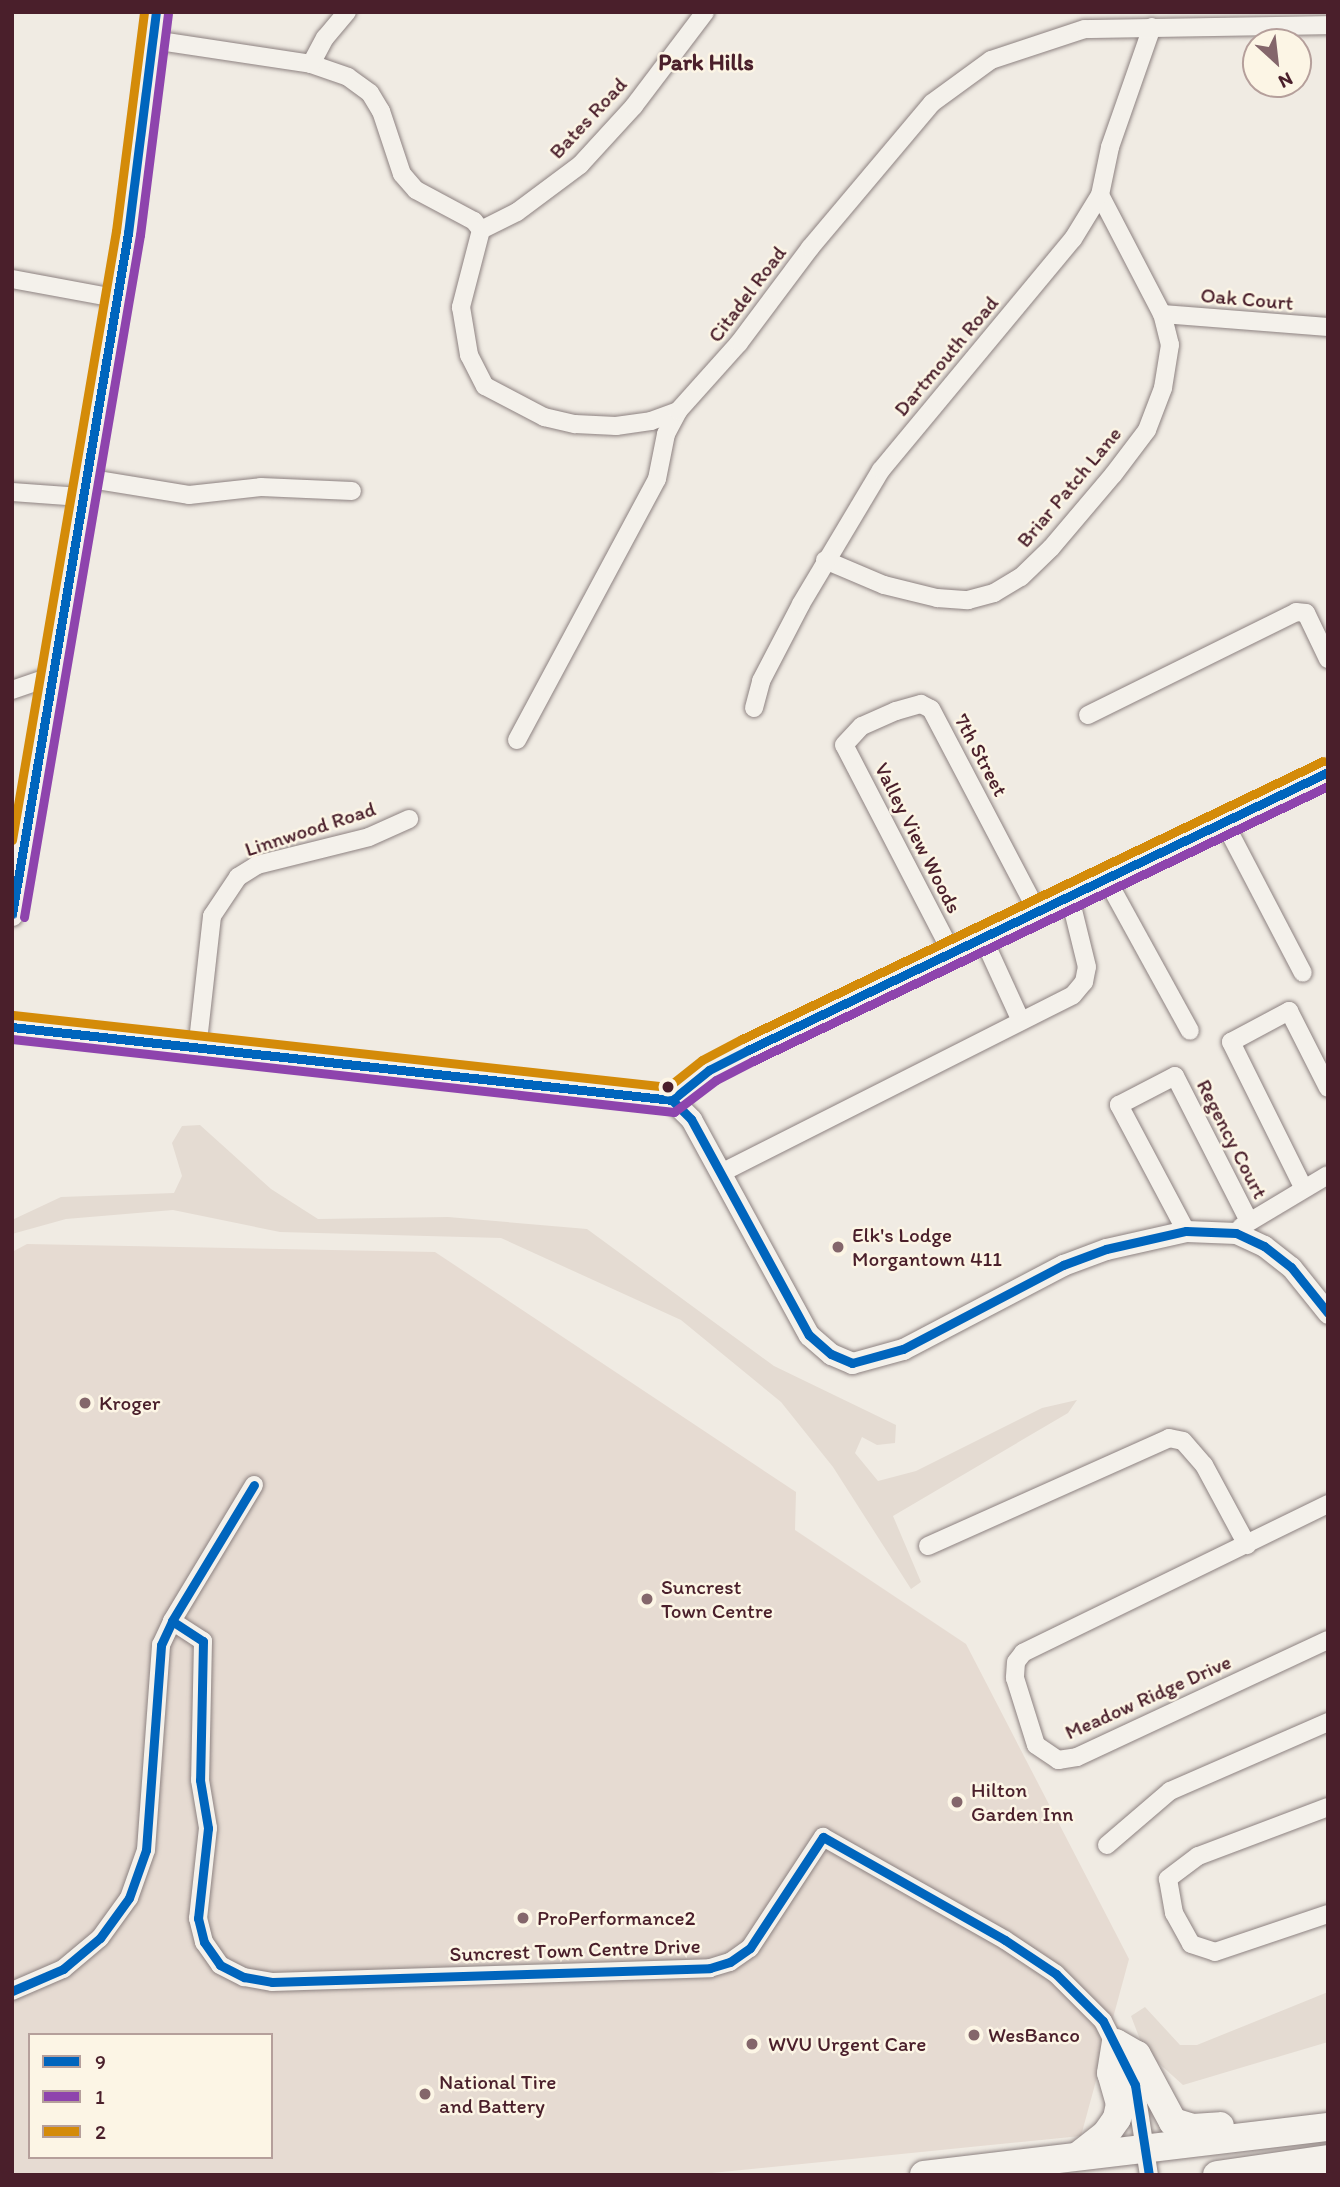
<!DOCTYPE html>
<html>
<head>
<meta charset="utf-8">
<style>
  body { margin:0 }
  #map { position:relative; width:1340px; height:2187px; overflow:hidden; background:#f0ebe3; font-family:Itim,sans-serif }
  div>[style] { position:absolute }
  [style*='--x'] { left:calc(var(--x)*1px); top:calc(var(--y)*1px); width:calc(var(--w)*1px); rotate:calc(var(--a)*1deg) }
  .built>* { inset:0; background:#e6dbd2 }
  .green>* { inset:0; background:#e4dbd2 }
  .roads { filter:drop-shadow(0 0 2px #8d8281) drop-shadow(0 0 2px #8d8281) }
  .minor>* { height:18px; margin:-9px; padding:0 9px; transform-origin:9px; border-radius:9px; background:#f4f1eb }
  .tertiary>* { height:21px; margin:-10.5px; padding:0 10.5px; transform-origin:10.5px; border-radius:10.5px; background:#f4f1eb }
  .primary>* { height:28px; margin:-14px; padding:0 14px; transform-origin:14px; border-radius:14px; background:#f4f1eb }
  .bus-1>* { height:9px; margin:-4.5px; padding:0 4.5px; transform-origin:4.5px; border-radius:4.5px; background:#0065bd }
  .bus-2>* { height:9px; margin:-4.5px; padding:0 4.5px; transform-origin:4.5px; border-radius:4.5px; background:#8e44ad }
  .bus-3>* { height:9px; margin:-4.5px; padding:0 4.5px; transform-origin:4.5px; border-radius:4.5px; background:#d48b09 }
  .dots>* { width:19px; height:19px; translate:-50% -50%; box-sizing:border-box; border:4px solid #fcf5e5; border-radius:50% }
  span { translate:-50% -50%; white-space:nowrap; text-align:center; line-height:1.15; -webkit-text-stroke:5px #fcf5e5; paint-order:stroke }
  .street-label { font-size:21px; color:#4a1f2b }
  .poi-label { font-size:21px; color:#4a1f2b }
  .left { translate:0 -50%; text-align:left }
  .neighbourhood-label { font-size:23px; color:#4a1f2b; font-weight:700 }
  .frame { position:absolute; inset:0; border:14px solid #4a1f2b; pointer-events:none }
  .legend { position:absolute; left:28px; top:2033px; width:245px; height:126px; box-sizing:border-box; background:#fcf5e5; border:2px solid #b59f9b; margin:0; padding:9px 12px; list-style:none; font-size:21px; color:#4a1f2b }
  .legend li { display:flex; align-items:center; gap:14px; height:35px }
  .legend b { width:35px; border:2px solid #b59f9b }
  .north { position:absolute; left:1242px; top:28px; width:70px; height:70px; box-sizing:border-box; background:#fcf5e5; border:2px solid #b59f9b; border-radius:50%; rotate:153deg; font-size:19px; font-weight:700; line-height:28px; text-align:center; color:#4a1f2b }
  .north::after { content:''; display:block; margin:auto; width:24px; height:32px; background:#84666b; clip-path:polygon(50% 0,100% 100%,50% 72%,0 100%) }
</style>
</head>
<body>
<div id="map">
  <div class="built">
    <div style="clip-path:polygon(evenodd,27px 1244px,435px 1252px,796px 1492px,795px 1530px,966px 1644px,1129px 1959px,1081px 2136px,692px 2175px,12px 2175px,12px 1252px,27px 1244px,30px 2035px,271px 2035px,271px 2157px,30px 2157px,30px 2035px)"></div>
  </div>
  <div class="green">
    <div style="clip-path:polygon(200px 1125px,271px 1189px,318px 1219px,448px 1217px,587px 1229px,774px 1366px,896px 1425px,895px 1443px,877px 1445px,862px 1437px,855px 1453px,878px 1481px,916px 1471px,1042px 1408px,1077px 1400px,1068px 1413px,893px 1516px,921px 1582px,911px 1589px,833px 1467px,781px 1402px,681px 1320px,501px 1238px,280px 1232px,173px 1210px,66px 1219px,12px 1234px,12px 1220px,61px 1197px,174px 1193px,182px 1176px,172px 1143px,182px 1126px)"></div>
    <div style="clip-path:polygon(1328px 1992px,1328px 2042px,1183px 2085px,1144px 2050px,1131px 2016px,1145px 2007px,1180px 2045px,1197px 2045px)"></div>
  </div>
  <div class="roads">
    <div class="minor">
      <div style="--x:153;--y:40;--w:160;--a:8.6"></div>
      <div style="--x:311;--y:64;--w:39;--a:19"></div>
      <div style="--x:348;--y:77;--w:27;--a:36"></div>
      <div style="--x:370;--y:93;--w:21;--a:59"></div>
      <div style="--x:381;--y:111;--w:66;--a:71.6"></div>
      <div style="--x:402;--y:174;--w:21;--a:49"></div>
      <div style="--x:416;--y:190;--w:66;--a:28.1"></div>
      <div style="--x:474;--y:221;--w:11;--a:52"></div>
      <div style="--x:481;--y:230;--w:80;--a:104.6"></div>
      <div style="--x:461;--y:307;--w:49;--a:80.5"></div>
      <div style="--x:469;--y:355;--w:35;--a:63"></div>
      <div style="--x:485;--y:386;--w:67;--a:27.7"></div>
      <div style="--x:544;--y:417;--w:32;--a:13"></div>
      <div style="--x:575;--y:424;--w:41;--a:2.8"></div>
      <div style="--x:616;--y:426;--w:35;--a:-8"></div>
      <div style="--x:651;--y:421;--w:29;--a:-20"></div>
      <div style="--x:311;--y:64;--w:30;--a:-62"></div>
      <div style="--x:325;--y:38;--w:34;--a:-50"></div>
      <div style="--x:481;--y:230;--w:40;--a:-26.6"></div>
      <div style="--x:517;--y:212;--w:79;--a:-36.7"></div>
      <div style="--x:580;--y:165;--w:80;--a:-47.5"></div>
      <div style="--x:634;--y:106;--w:118;--a:-52.9"></div>
      <div style="--x:12;--y:279;--w:105;--a:10.5"></div>
      <div style="--x:1162;--y:314;--w:167;--a:4.5"></div>
      <div style="--x:85;--y:478;--w:105;--a:9.3"></div>
      <div style="--x:189;--y:495;--w:72;--a:-6.3"></div>
      <div style="--x:261;--y:487;--w:91;--a:2.5"></div>
      <div style="--x:12;--y:492;--w:69;--a:4.1"></div>
      <div style="--x:825;--y:560;--w:64;--a:23"></div>
      <div style="--x:884;--y:585;--w:55;--a:13.8"></div>
      <div style="--x:937;--y:598;--w:31;--a:4"></div>
      <div style="--x:968;--y:600;--w:27;--a:-15"></div>
      <div style="--x:994;--y:593;--w:31;--a:-31"></div>
      <div style="--x:1021;--y:577;--w:42;--a:-44"></div>
      <div style="--x:1051;--y:548;--w:96;--a:-49.7"></div>
      <div style="--x:1113;--y:475;--w:56;--a:-52.9"></div>
      <div style="--x:1147;--y:430;--w:45;--a:-69.1"></div>
      <div style="--x:1163;--y:388;--w:44;--a:-80.8"></div>
      <div style="--x:1170;--y:345;--w:32;--a:-104"></div>
      <div style="--x:1162;--y:314;--w:134;--a:-117.5"></div>
      <div style="--x:12;--y:690;--w:43;--a:-18.9"></div>
      <div style="--x:754;--y:708;--w:28;--a:-75"></div>
      <div style="--x:761;--y:681;--w:87;--a:-62.5"></div>
      <div style="--x:801;--y:604;--w:156;--a:-59.2"></div>
      <div style="--x:881;--y:470;--w:300;--a:-50.3"></div>
      <div style="--x:1073;--y:239;--w:52;--a:-58.5"></div>
      <div style="--x:1100;--y:195;--w:49;--a:-78.2"></div>
      <div style="--x:1110;--y:147;--w:127;--a:-70.7"></div>
      <div style="--x:1088;--y:715;--w:232;--a:-26.3"></div>
      <div style="--x:1296;--y:612;--w:10;--a:6"></div>
      <div style="--x:1306;--y:613;--w:51;--a:64.4"></div>
      <div style="--x:517;--y:740;--w:296;--a:-61.8"></div>
      <div style="--x:657;--y:479;--w:46;--a:-78.7"></div>
      <div style="--x:666;--y:434;--w:26;--a:-62"></div>
      <div style="--x:678;--y:411;--w:91;--a:-48.1"></div>
      <div style="--x:739;--y:343;--w:119;--a:-53.2"></div>
      <div style="--x:810;--y:248;--w:189;--a:-49.9"></div>
      <div style="--x:932;--y:103;--w:73;--a:-36.1"></div>
      <div style="--x:991;--y:60;--w:99;--a:-18.3"></div>
      <div style="--x:1085;--y:29;--w:243;--a:-0.9"></div>
      <div style="--x:1224;--y:822;--w:170;--a:62.4"></div>
      <div style="--x:1107;--y:880;--w:172;--a:61.2"></div>
      <div style="--x:983;--y:938;--w:91;--a:65.4"></div>
      <div style="--x:952;--y:953;--w:234;--a:-117.4"></div>
      <div style="--x:844;--y:745;--w:26;--a:-47"></div>
      <div style="--x:862;--y:726;--w:37;--a:-24"></div>
      <div style="--x:896;--y:711;--w:26;--a:-16"></div>
      <div style="--x:921;--y:704;--w:11;--a:27"></div>
      <div style="--x:931;--y:709;--w:230;--a:62.3"></div>
      <div style="--x:197;--y:1050;--w:135;--a:-83.6"></div>
      <div style="--x:212;--y:916;--w:47;--a:-56.3"></div>
      <div style="--x:238;--y:877;--w:22;--a:-32"></div>
      <div style="--x:257;--y:865;--w:115;--a:-14"></div>
      <div style="--x:369;--y:837;--w:44;--a:-24.2"></div>
      <div style="--x:672;--y:1100;--w:48;--a:-39"></div>
      <div style="--x:709;--y:1070;--w:44;--a:-27.1"></div>
      <div style="--x:748;--y:1050;--w:643;--a:-25.61"></div>
      <div style="--x:721;--y:1173;--w:394;--a:-26.8"></div>
      <div style="--x:1073;--y:995;--w:17;--a:-50"></div>
      <div style="--x:1084;--y:982;--w:15;--a:-79"></div>
      <div style="--x:1087;--y:967;--w:71;--a:-103.8"></div>
      <div style="--x:1303;--y:1187;--w:162;--a:-116.4"></div>
      <div style="--x:1231;--y:1042;--w:66;--a:-28.1"></div>
      <div style="--x:1289;--y:1011;--w:86;--a:63.1"></div>
      <div style="--x:1241;--y:1227;--w:101;--a:-30.9"></div>
      <div style="--x:1186;--y:1231;--w:143;--a:-118"></div>
      <div style="--x:1119;--y:1105;--w:63;--a:-27.4"></div>
      <div style="--x:1175;--y:1076;--w:161;--a:63"></div>
      <div style="--x:254;--y:1485;--w:159;--a:121.1"></div>
      <div style="--x:172;--y:1621;--w:37;--a:33"></div>
      <div style="--x:203;--y:1641;--w:139;--a:91.2"></div>
      <div style="--x:200;--y:1780;--w:49;--a:80.5"></div>
      <div style="--x:208;--y:1828;--w:91;--a:96.3"></div>
      <div style="--x:198;--y:1918;--w:25;--a:76"></div>
      <div style="--x:204;--y:1942;--w:28;--a:55"></div>
      <div style="--x:220;--y:1965;--w:27;--a:27"></div>
      <div style="--x:244;--y:1977;--w:28;--a:10"></div>
      <div style="--x:272;--y:1982;--w:438;--a:-1.8"></div>
      <div style="--x:710;--y:1968;--w:21;--a:-17"></div>
      <div style="--x:730;--y:1962;--w:24;--a:-35"></div>
      <div style="--x:750;--y:1948;--w:133;--a:-56.7"></div>
      <div style="--x:823;--y:1837;--w:209;--a:29.5"></div>
      <div style="--x:1005;--y:1940;--w:61;--a:33.7"></div>
      <div style="--x:1056;--y:1974;--w:66;--a:45"></div>
      <div style="--x:1103;--y:2021;--w:72;--a:63.4"></div>
      <div style="--x:1135;--y:2085;--w:91;--a:81.2"></div>
      <div style="--x:1328;--y:1504;--w:339;--a:154"></div>
      <div style="--x:1023;--y:1653;--w:11;--a:128"></div>
      <div style="--x:1016;--y:1662;--w:16;--a:94"></div>
      <div style="--x:1015;--y:1678;--w:70;--a:72.6"></div>
      <div style="--x:1036;--y:1745;--w:27;--a:34"></div>
      <div style="--x:1058;--y:1760;--w:19;--a:-9"></div>
      <div style="--x:1077;--y:1757;--w:277;--a:-25"></div>
      <div style="--x:928;--y:1546;--w:264;--a:-24.1"></div>
      <div style="--x:1169;--y:1438;--w:14;--a:12"></div>
      <div style="--x:1183;--y:1441;--w:32;--a:49"></div>
      <div style="--x:1204;--y:1465;--w:91;--a:61.7"></div>
      <div style="--x:1328;--y:1807;--w:139;--a:159.3"></div>
      <div style="--x:1198;--y:1856;--w:38;--a:143"></div>
      <div style="--x:1168;--y:1879;--w:35;--a:80"></div>
      <div style="--x:1174;--y:1913;--w:35;--a:61"></div>
      <div style="--x:1191;--y:1944;--w:25;--a:18"></div>
      <div style="--x:1215;--y:1952;--w:119;--a:-18.6"></div>
      <div style="--x:1107;--y:1845;--w:83;--a:-40.6"></div>
      <div style="--x:1170;--y:1791;--w:172;--a:-23.6"></div>
      <div style="--x:12;--y:1991;--w:56;--a:-23.3"></div>
      <div style="--x:63;--y:1969;--w:48;--a:-40"></div>
      <div style="--x:100;--y:1938;--w:49;--a:-54.1"></div>
      <div style="--x:129;--y:1898;--w:51;--a:-70.5"></div>
      <div style="--x:146;--y:1850;--w:206;--a:-85.8"></div>
      <div style="--x:161;--y:1645;--w:26;--a:-65"></div>
    </div>
    <div class="tertiary">
      <div style="--x:12;--y:915;--w:692;--a:-80.35"></div>
      <div style="--x:128;--y:233;--w:223;--a:-82.8"></div>
      <div style="--x:12;--y:1027;--w:664;--a:6.31"></div>
      <div style="--x:672;--y:1100;--w:27;--a:45"></div>
      <div style="--x:691;--y:1119;--w:246;--a:61.4"></div>
      <div style="--x:809;--y:1335;--w:29;--a:41"></div>
      <div style="--x:831;--y:1354;--w:23;--a:23"></div>
      <div style="--x:852;--y:1363;--w:53;--a:-15.4"></div>
      <div style="--x:903;--y:1349;--w:181;--a:-27.7"></div>
      <div style="--x:1063;--y:1265;--w:46;--a:-20.4"></div>
      <div style="--x:1106;--y:1249;--w:82;--a:-12.7"></div>
      <div style="--x:1186;--y:1231;--w:50;--a:2.3"></div>
      <div style="--x:1236;--y:1233;--w:31;--a:25"></div>
      <div style="--x:1264;--y:1246;--w:34;--a:38"></div>
      <div style="--x:1291;--y:1267;--w:59;--a:51.2"></div>
    </div>
    <div class="primary">
      <div style="--x:1078;--y:2156;--w:36;--a:-38"></div>
      <div style="--x:1106;--y:2134;--w:19;--a:-55"></div>
      <div style="--x:1117;--y:2118;--w:14;--a:-78"></div>
      <div style="--x:1120;--y:2104;--w:32;--a:-106"></div>
      <div style="--x:1111;--y:2073;--w:30;--a:-81"></div>
      <div style="--x:1116;--y:2043;--w:24;--a:30"></div>
      <div style="--x:1137;--y:2055;--w:76;--a:61.8"></div>
      <div style="--x:1173;--y:2122;--w:21;--a:17"></div>
      <div style="--x:1193;--y:2128;--w:27;--a:-4"></div>
      <div style="--x:924;--y:2175;--w:407;--a:-6.8"></div>
      <div style="--x:1217;--y:2175;--w:112;--a:-8.2"></div>
    </div>
  </div>
  <div class="bus-1">
    <div style="--x:12;--y:914;--w:691;--a:-80.33"></div>
    <div style="--x:128;--y:233;--w:223;--a:-82.8"></div>
    <div style="--x:12;--y:1027;--w:664;--a:6.31"></div>
    <div style="--x:672;--y:1100;--w:27;--a:45"></div>
    <div style="--x:691;--y:1119;--w:246;--a:61.4"></div>
    <div style="--x:809;--y:1335;--w:29;--a:41"></div>
    <div style="--x:831;--y:1354;--w:23;--a:23"></div>
    <div style="--x:852;--y:1363;--w:53;--a:-15.4"></div>
    <div style="--x:903;--y:1349;--w:181;--a:-27.7"></div>
    <div style="--x:1063;--y:1265;--w:46;--a:-20.4"></div>
    <div style="--x:1106;--y:1249;--w:82;--a:-12.7"></div>
    <div style="--x:1186;--y:1231;--w:50;--a:2.3"></div>
    <div style="--x:1236;--y:1233;--w:31;--a:25"></div>
    <div style="--x:1264;--y:1246;--w:34;--a:38"></div>
    <div style="--x:1291;--y:1267;--w:59;--a:51.2"></div>
    <div style="--x:672;--y:1100;--w:48;--a:-39"></div>
    <div style="--x:709;--y:1070;--w:44;--a:-27.1"></div>
    <div style="--x:748;--y:1050;--w:643;--a:-25.61"></div>
    <div style="--x:254;--y:1485;--w:159;--a:121.1"></div>
    <div style="--x:172;--y:1621;--w:37;--a:33"></div>
    <div style="--x:203;--y:1641;--w:139;--a:91.2"></div>
    <div style="--x:200;--y:1780;--w:49;--a:80.5"></div>
    <div style="--x:208;--y:1828;--w:91;--a:96.3"></div>
    <div style="--x:198;--y:1918;--w:25;--a:76"></div>
    <div style="--x:204;--y:1942;--w:28;--a:55"></div>
    <div style="--x:220;--y:1965;--w:27;--a:27"></div>
    <div style="--x:244;--y:1977;--w:28;--a:10"></div>
    <div style="--x:272;--y:1982;--w:438;--a:-1.8"></div>
    <div style="--x:710;--y:1968;--w:21;--a:-17"></div>
    <div style="--x:730;--y:1962;--w:24;--a:-35"></div>
    <div style="--x:750;--y:1948;--w:133;--a:-56.7"></div>
    <div style="--x:823;--y:1837;--w:209;--a:29.5"></div>
    <div style="--x:1005;--y:1940;--w:61;--a:33.7"></div>
    <div style="--x:1056;--y:1974;--w:66;--a:45"></div>
    <div style="--x:1103;--y:2021;--w:72;--a:63.4"></div>
    <div style="--x:1135;--y:2085;--w:91;--a:81.2"></div>
    <div style="--x:12;--y:1991;--w:56;--a:-23.3"></div>
    <div style="--x:63;--y:1969;--w:48;--a:-40"></div>
    <div style="--x:100;--y:1938;--w:49;--a:-54.1"></div>
    <div style="--x:129;--y:1898;--w:51;--a:-70.5"></div>
    <div style="--x:146;--y:1850;--w:206;--a:-85.8"></div>
    <div style="--x:161;--y:1645;--w:26;--a:-65"></div>
  </div>
  <div class="bus-2">
    <div style="--x:24;--y:917;--w:692;--a:-80.35"></div>
    <div style="--x:140;--y:235;--w:223;--a:-82.8"></div>
    <div style="--x:12;--y:1039;--w:666;--a:6.29"></div>
    <div style="--x:674;--y:1112;--w:53;--a:-37.3"></div>
    <div style="--x:716;--y:1080;--w:42;--a:-27.2"></div>
    <div style="--x:753;--y:1061;--w:637;--a:-25.56"></div>
  </div>
  <div class="bus-3">
    <div style="--x:12;--y:840;--w:618;--a:-80.31"></div>
    <div style="--x:116;--y:231;--w:221;--a:-82.7"></div>
    <div style="--x:13;--y:1015;--w:659;--a:6.27"></div>
    <div style="--x:668;--y:1087;--w:43;--a:-38.5"></div>
    <div style="--x:702;--y:1060;--w:45;--a:-27.7"></div>
    <div style="--x:742;--y:1039;--w:644;--a:-25.57"></div>
  </div>
  <div class="dots">
    <div style="left:668px;top:1087px;background:#4a1f2b"></div>
    <div style="left:838px;top:1247px;background:#84666b"></div>
    <div style="left:85px;top:1403px;background:#84666b"></div>
    <div style="left:647px;top:1599px;background:#84666b"></div>
    <div style="left:957px;top:1802px;background:#84666b"></div>
    <div style="left:523px;top:1918px;background:#84666b"></div>
    <div style="left:974px;top:2035px;background:#84666b"></div>
    <div style="left:752px;top:2044px;background:#84666b"></div>
    <div style="left:425px;top:2094px;background:#84666b"></div>
  </div>
  <div class="street-label">
    <span style="left:588px;top:118px;rotate:-47deg">Bates Road</span>
    <span style="left:747px;top:294px;rotate:-53deg">Citadel Road</span>
    <span style="left:1247px;top:299px;rotate:5deg">Oak Court</span>
    <span style="left:946px;top:356px;rotate:-50deg">Dartmouth Road</span>
    <span style="left:1069px;top:487px;rotate:-50deg">Briar Patch Lane</span>
    <span style="left:981px;top:755px;rotate:62deg">7th Street</span>
    <span style="left:310px;top:829px;rotate:-18deg">Linnwood Road</span>
    <span style="left:918px;top:838px;rotate:63deg">Valley View Woods</span>
    <span style="left:1232px;top:1139px;rotate:63deg">Regency Court</span>
    <span style="left:1148px;top:1697px;rotate:-24deg">Meadow Ridge Drive</span>
    <span style="left:575px;top:1950px;rotate:-2deg">Suncrest Town Centre Drive</span>
  </div>
  <div class="poi-label">
    <span class="left" style="left:852px;top:1247px">Elk's Lodge<br>Morgantown 411</span>
    <span class="left" style="left:99px;top:1403px">Kroger</span>
    <span class="left" style="left:661px;top:1599px">Suncrest<br>Town Centre</span>
    <span class="left" style="left:971px;top:1802px">Hilton<br>Garden Inn</span>
    <span class="left" style="left:537px;top:1918px">ProPerformance2</span>
    <span class="left" style="left:988px;top:2035px">WesBanco</span>
    <span class="left" style="left:768px;top:2044px">WVU Urgent Care</span>
    <span class="left" style="left:439px;top:2094px">National Tire<br>and Battery</span>
  </div>
  <div class="neighbourhood-label">
    <span style="left:706px;top:62px">Park Hills</span>
  </div>
  <div class="frame"></div>
  <ul class="legend">
  <li><b style="height:9px;background:#0065bd"></b>9</li>
  <li><b style="height:9px;background:#8e44ad"></b>1</li>
  <li><b style="height:9px;background:#d48b09"></b>2</li>
  </ul>
  <div class="north">N</div>
</div>
</body>
</html>
